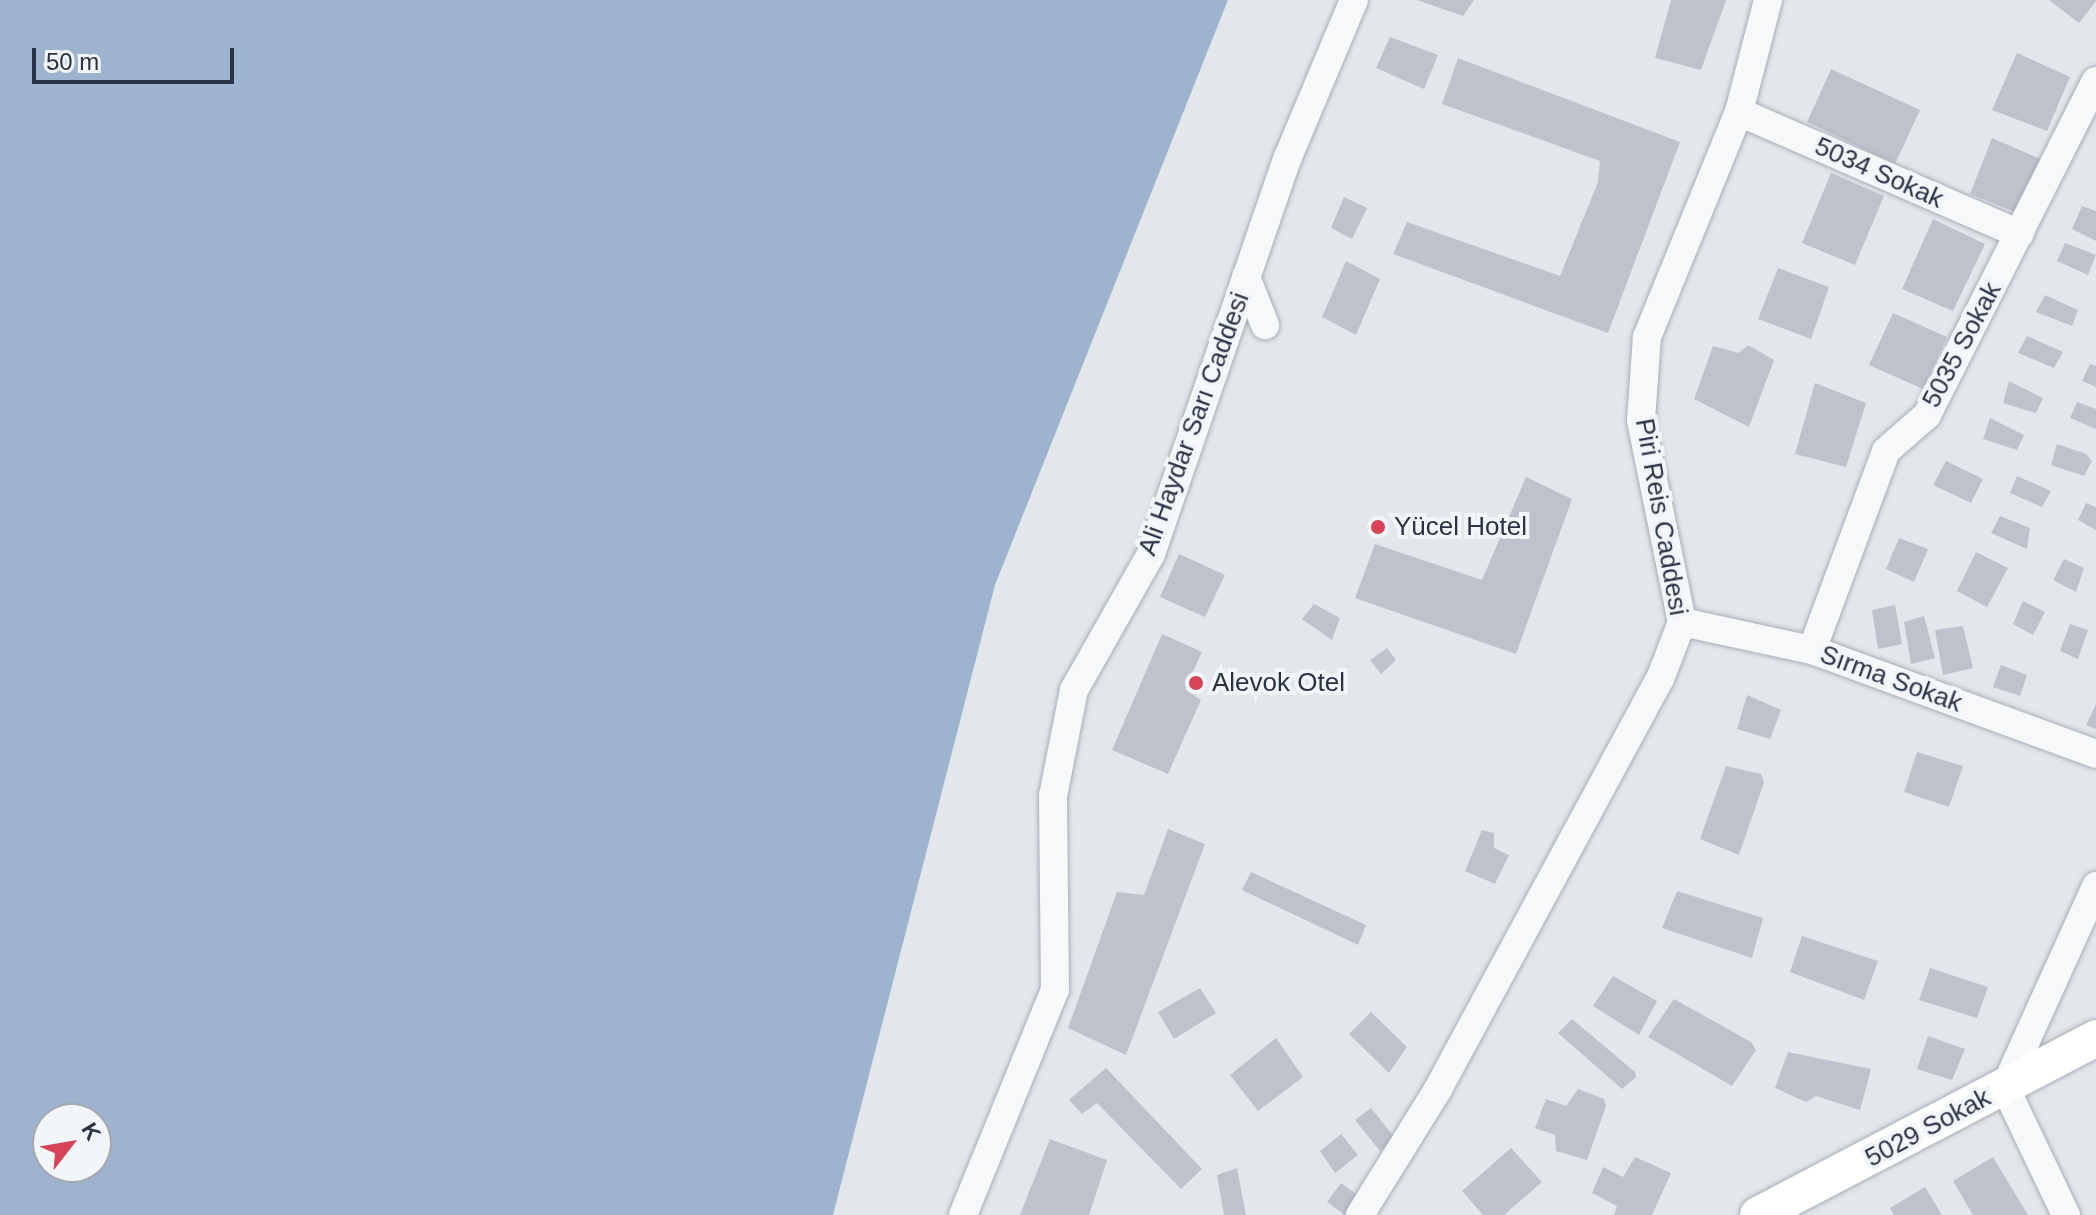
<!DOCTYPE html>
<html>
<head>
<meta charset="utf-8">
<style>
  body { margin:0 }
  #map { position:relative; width:2096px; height:1215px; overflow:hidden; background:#e3e7ec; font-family:Helvetica,sans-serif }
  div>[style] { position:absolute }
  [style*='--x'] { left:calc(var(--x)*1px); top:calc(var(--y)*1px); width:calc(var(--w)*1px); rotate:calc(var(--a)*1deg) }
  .water>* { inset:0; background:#9db3ce }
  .building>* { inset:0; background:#bdc2cc }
  .roads { filter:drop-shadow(0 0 2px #a8adb7) drop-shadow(0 0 2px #a8adb7) }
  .minor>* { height:28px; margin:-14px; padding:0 14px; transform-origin:14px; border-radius:14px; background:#f7f8fa }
  .major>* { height:36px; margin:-18px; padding:0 18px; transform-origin:18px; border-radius:18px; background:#fff }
  .dots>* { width:22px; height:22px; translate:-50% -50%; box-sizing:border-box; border:4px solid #f3f6f9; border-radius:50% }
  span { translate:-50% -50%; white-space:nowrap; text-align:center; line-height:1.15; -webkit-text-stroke:8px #f3f6f9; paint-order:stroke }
  .street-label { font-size:26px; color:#2a3346 }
  .poi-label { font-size:26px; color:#2a3346 }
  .left { translate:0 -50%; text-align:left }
  .north { position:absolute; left:32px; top:1103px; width:80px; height:80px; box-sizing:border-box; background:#f3f6f9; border:2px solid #a3a8b1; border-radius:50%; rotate:59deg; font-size:22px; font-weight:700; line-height:32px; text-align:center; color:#2a3346 }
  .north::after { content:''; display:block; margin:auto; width:28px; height:36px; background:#d74356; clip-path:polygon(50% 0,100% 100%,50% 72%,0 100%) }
  .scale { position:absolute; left:32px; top:48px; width:202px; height:36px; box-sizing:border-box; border:4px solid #2a3346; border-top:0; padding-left:10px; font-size:24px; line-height:28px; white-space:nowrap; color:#2a3346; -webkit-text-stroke:6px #f3f6f9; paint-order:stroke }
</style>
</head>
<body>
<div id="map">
  <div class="water">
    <div style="clip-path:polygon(evenodd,0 0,1228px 0,995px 585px,833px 1215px,0 1215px,0 0,48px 1119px,96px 1119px,96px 1167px,48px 1167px,48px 1119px)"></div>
  </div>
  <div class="building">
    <div style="clip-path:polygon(1417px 0,1474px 0,1463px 16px)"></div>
    <div style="clip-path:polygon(1671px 0,1726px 0,1701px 70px,1655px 58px)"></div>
    <div style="clip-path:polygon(2049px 0,2096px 0,2096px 1px,2079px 23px)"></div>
    <div style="clip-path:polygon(1390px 37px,1438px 55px,1424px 89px,1376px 68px)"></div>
    <div style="clip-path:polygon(2017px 53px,2070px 77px,2047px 131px,1992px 110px)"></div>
    <div style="clip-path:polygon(1458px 58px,1680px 142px,1608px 333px,1393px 254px,1407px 222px,1560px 276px,1598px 182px,1600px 161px,1442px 104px)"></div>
    <div style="clip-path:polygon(1831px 69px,1920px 110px,1895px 164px,1807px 122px)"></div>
    <div style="clip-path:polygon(1992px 138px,2045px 161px,2022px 215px,1970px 194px)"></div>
    <div style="clip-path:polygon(1831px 173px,1884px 196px,1855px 265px,1802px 243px)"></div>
    <div style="clip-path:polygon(1344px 197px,1367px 208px,1352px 239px,1331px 228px)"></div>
    <div style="clip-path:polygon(2082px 206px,2096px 211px,2096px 241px,2072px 229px)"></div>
    <div style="clip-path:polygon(1933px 219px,1985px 244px,1953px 311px,1902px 289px)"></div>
    <div style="clip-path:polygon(2065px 243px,2096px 255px,2088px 275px,2057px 261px)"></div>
    <div style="clip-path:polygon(1346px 261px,1380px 279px,1356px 335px,1322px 317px)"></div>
    <div style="clip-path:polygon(1778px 268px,1829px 287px,1811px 339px,1758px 319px)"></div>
    <div style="clip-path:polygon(2045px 295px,2078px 310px,2072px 326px,2036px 312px)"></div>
    <div style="clip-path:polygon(1893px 313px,1947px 337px,1923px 389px,1869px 365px)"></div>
    <div style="clip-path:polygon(2027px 336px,2063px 352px,2054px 368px,2018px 353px)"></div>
    <div style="clip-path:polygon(1748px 345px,1774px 360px,1749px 427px,1694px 399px,1713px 346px,1739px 353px)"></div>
    <div style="clip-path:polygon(2090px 364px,2096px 366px,2096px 387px,2082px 381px)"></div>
    <div style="clip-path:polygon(2009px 381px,2043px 398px,2036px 413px,2003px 403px)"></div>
    <div style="clip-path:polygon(1815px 383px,1866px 403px,1846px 467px,1795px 454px)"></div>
    <div style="clip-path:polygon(2077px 402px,2096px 409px,2096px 429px,2070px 418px)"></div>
    <div style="clip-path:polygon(1990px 418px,2024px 435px,2017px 450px,1983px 439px)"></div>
    <div style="clip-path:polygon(2057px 444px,2086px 454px,2092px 461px,2084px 476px,2051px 465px)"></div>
    <div style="clip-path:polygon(1946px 461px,1983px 479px,1971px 503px,1933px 485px)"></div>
    <div style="clip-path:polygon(2017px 476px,2051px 491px,2042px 507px,2010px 493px)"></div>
    <div style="clip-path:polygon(1526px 477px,1572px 499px,1516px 654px,1355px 598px,1375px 544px,1482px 580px)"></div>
    <div style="clip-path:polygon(2086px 503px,2096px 507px,2096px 530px,2078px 520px)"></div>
    <div style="clip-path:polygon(2000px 516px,2030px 528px,2027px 549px,1991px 533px)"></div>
    <div style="clip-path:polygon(1899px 538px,1928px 549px,1914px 582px,1886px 569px)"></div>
    <div style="clip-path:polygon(1976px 552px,2008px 568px,1987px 607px,1957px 591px)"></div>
    <div style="clip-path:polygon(1179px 554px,1225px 575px,1205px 617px,1160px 597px)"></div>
    <div style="clip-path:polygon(2064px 559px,2084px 568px,2076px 592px,2053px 580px)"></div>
    <div style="clip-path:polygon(2023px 601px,2045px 612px,2033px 635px,2013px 624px)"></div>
    <div style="clip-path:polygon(1314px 604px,1340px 618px,1332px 640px,1302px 619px)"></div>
    <div style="clip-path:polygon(1895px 605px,1902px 644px,1878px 649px,1872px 610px)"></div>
    <div style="clip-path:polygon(1924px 616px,1935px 658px,1911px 664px,1904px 622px)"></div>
    <div style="clip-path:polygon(2070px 624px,2088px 630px,2078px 659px,2060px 651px)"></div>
    <div style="clip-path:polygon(1963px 626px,1973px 668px,1943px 675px,1935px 630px)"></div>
    <div style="clip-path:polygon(1162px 634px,1202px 652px,1185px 689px,1201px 700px,1168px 774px,1112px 750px)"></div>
    <div style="clip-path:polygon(1387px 648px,1396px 660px,1381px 674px,1370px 660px)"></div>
    <div style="clip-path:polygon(2001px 665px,2027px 675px,2020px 696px,1993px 687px)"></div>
    <div style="clip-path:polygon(1747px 695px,1781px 710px,1770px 739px,1737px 729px)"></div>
    <div style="clip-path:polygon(2096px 704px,2096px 729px,2086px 725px)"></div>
    <div style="clip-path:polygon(1917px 752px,1963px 766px,1949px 807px,1904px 792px)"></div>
    <div style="clip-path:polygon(1726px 766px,1761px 774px,1764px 782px,1739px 855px,1700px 839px)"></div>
    <div style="clip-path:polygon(1168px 829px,1205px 844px,1126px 1055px,1068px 1028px,1117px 892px,1144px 895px)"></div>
    <div style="clip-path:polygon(1482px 830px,1494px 833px,1494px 848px,1509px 855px,1495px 884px,1465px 871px)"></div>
    <div style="clip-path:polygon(1251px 872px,1366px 925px,1358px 945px,1242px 890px)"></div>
    <div style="clip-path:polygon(1677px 891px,1763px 918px,1752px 958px,1662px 928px)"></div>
    <div style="clip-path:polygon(1802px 936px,1878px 961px,1864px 1000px,1790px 972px)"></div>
    <div style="clip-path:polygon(1930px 968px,1988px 987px,1977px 1018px,1919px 1000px)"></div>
    <div style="clip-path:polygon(1613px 976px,1657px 1001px,1639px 1035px,1593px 1006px)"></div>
    <div style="clip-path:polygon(1200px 988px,1216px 1013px,1174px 1039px,1158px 1012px)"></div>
    <div style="clip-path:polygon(1674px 999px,1751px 1042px,1756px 1050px,1732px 1086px,1648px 1037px)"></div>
    <div style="clip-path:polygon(1371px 1012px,1407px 1047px,1389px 1073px,1349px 1034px)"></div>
    <div style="clip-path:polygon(1572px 1019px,1635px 1072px,1636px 1077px,1622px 1089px,1558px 1033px)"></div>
    <div style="clip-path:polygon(1928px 1036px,1965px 1049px,1952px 1080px,1917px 1069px)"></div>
    <div style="clip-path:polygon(1276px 1038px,1303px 1077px,1258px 1111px,1230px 1075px)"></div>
    <div style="clip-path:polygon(1788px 1052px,1871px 1069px,1860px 1110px,1816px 1096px,1806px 1102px,1775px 1088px)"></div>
    <div style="clip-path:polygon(1106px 1068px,1202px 1169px,1181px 1189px,1097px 1103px,1082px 1114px,1069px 1100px)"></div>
    <div style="clip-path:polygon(1578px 1089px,1604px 1099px,1606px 1106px,1587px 1160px,1556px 1151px,1555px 1135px,1535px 1128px,1546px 1099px,1566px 1106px)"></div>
    <div style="clip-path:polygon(1371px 1108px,1395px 1138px,1380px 1151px,1355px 1120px)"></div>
    <div style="clip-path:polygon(1341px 1134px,1358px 1155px,1335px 1173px,1320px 1151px)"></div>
    <div style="clip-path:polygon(1050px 1139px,1107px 1160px,1089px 1215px,1020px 1215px)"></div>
    <div style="clip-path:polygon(1511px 1148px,1542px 1182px,1504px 1215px,1483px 1215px,1462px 1191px)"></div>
    <div style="clip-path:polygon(1635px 1157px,1671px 1173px,1652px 1215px,1614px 1215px,1617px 1206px,1592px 1193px,1603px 1167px,1623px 1177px)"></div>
    <div style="clip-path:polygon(1993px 1157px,2028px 1215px,1973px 1215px,1953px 1181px)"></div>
    <div style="clip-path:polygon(1237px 1168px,1246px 1215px,1224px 1215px,1217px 1175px)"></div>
    <div style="clip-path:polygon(1341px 1183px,1360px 1197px,1345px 1215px,1327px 1202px)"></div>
    <div style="clip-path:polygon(1925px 1187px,1942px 1215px,1894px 1215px,1890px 1208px)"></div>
  </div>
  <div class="roads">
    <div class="minor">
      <div style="--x:1739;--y:112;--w:306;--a:23.5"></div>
      <div style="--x:1246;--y:277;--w:52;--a:68.4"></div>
      <div style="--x:1682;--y:622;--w:133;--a:12.2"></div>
      <div style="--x:1812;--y:650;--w:302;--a:20.1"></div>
      <div style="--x:1812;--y:650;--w:212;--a:-69.6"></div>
      <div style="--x:1886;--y:451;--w:55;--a:-41.3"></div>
      <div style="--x:1927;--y:415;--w:374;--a:-63.2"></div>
      <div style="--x:963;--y:1215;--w:243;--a:-67.8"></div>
      <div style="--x:1055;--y:990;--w:194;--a:-90.6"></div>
      <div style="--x:1053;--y:796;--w:108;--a:-78.8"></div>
      <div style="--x:1074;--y:690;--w:156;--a:-60.5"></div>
      <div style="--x:1151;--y:554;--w:420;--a:-71"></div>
      <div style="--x:1288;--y:157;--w:170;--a:-67.2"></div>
      <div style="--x:1360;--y:1215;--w:148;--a:-58.2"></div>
      <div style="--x:1438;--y:1089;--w:466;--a:-61.6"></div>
      <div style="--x:1660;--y:679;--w:61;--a:-68.9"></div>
      <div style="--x:1682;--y:622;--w:206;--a:-101.5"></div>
      <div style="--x:1641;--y:420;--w:83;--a:-85.9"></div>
      <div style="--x:1647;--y:337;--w:243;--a:-67.8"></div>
      <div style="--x:1739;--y:112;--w:116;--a:-75.5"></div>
      <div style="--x:2066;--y:1215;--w:142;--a:-115.5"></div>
      <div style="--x:2005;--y:1087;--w:221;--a:-65.6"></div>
    </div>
    <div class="major">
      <div style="--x:1758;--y:1215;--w:382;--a:-27.6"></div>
    </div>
  </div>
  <div class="dots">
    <div style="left:1378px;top:527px;background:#d74356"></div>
    <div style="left:1196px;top:683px;background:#d74356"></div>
  </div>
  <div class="street-label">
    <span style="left:1879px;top:173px;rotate:24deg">5034 Sokak</span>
    <span style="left:1962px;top:345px;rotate:-62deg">5035 Sokak</span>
    <span style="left:1194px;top:424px;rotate:-70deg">Ali Haydar Sarı Caddesi</span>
    <span style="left:1661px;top:517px;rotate:80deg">Piri Reis Caddesi</span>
    <span style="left:1891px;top:679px;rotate:20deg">Sırma Sokak</span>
    <span style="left:1928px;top:1128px;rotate:-28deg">5029 Sokak</span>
  </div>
  <div class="poi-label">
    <span class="left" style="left:1394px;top:527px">Yücel Hotel</span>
    <span class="left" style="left:1212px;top:683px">Alevok Otel</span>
  </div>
  <div class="north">K</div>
  <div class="scale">50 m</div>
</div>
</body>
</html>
